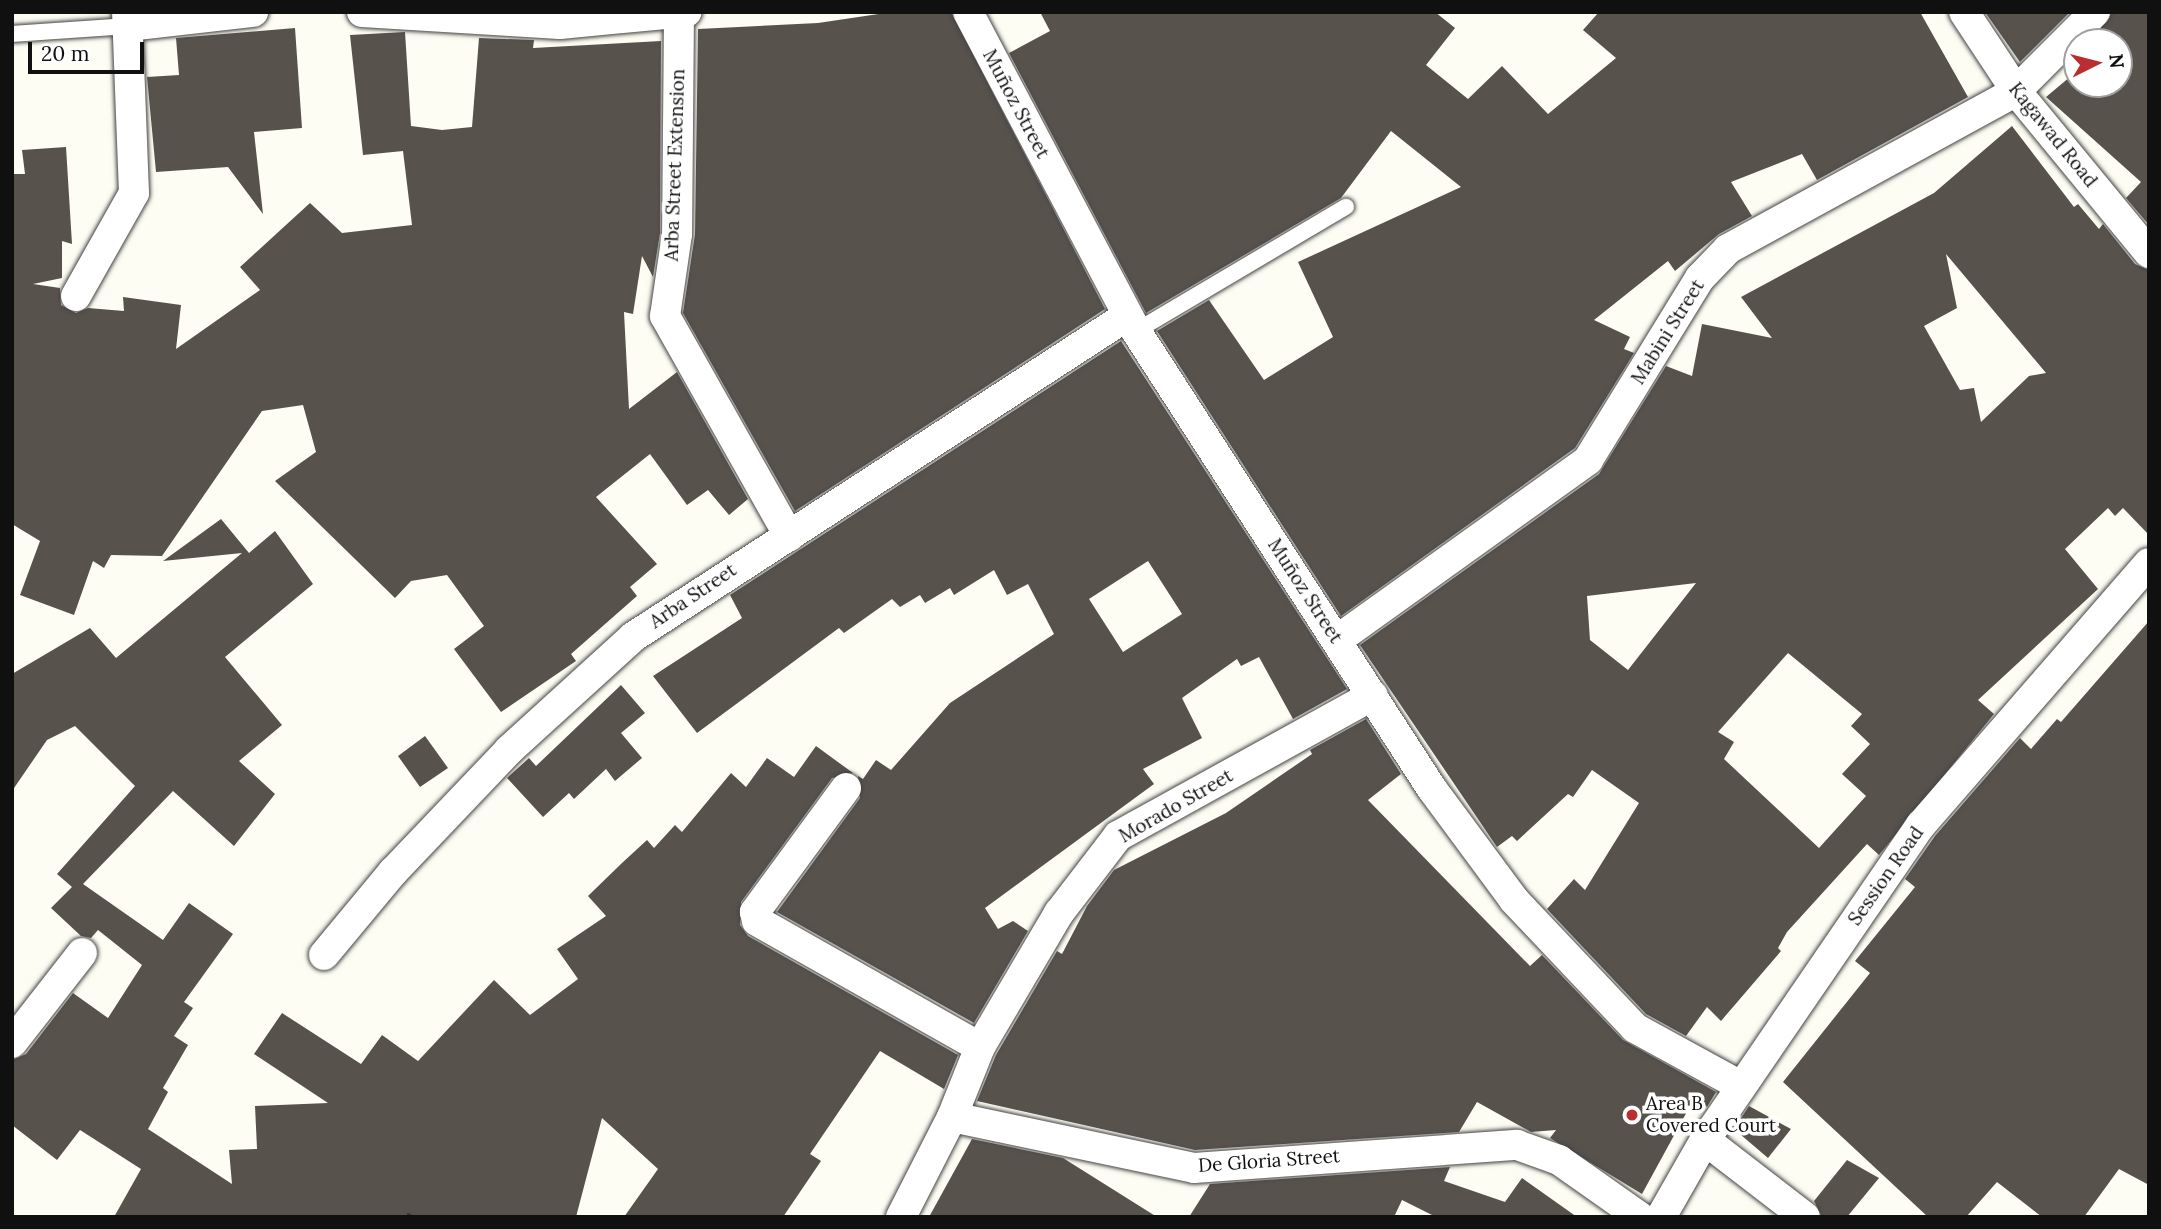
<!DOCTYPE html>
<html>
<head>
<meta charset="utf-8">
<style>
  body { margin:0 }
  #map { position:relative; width:2161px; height:1229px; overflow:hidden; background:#fefdf4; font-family:Lora,serif }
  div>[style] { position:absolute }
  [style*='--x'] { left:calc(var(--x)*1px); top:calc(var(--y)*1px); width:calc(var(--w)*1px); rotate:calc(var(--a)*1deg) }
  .building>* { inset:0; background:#58524d }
  .path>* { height:4.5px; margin-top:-2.25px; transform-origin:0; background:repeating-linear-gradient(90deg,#323232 0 7px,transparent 0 10.5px) }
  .roads { filter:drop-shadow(0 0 2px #434343) drop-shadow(0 0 2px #434343) }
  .service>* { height:16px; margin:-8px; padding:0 8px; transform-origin:8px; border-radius:8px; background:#fff }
  .minor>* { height:30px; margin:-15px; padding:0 15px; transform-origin:15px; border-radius:15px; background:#fff }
  .dots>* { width:19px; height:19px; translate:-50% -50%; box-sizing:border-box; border:4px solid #fff; border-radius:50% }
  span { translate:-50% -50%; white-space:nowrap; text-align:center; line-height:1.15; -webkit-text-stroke:7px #fff; paint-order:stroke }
  .street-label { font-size:19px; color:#101010 }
  .poi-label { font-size:19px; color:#101010 }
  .left { translate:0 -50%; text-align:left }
  .frame { position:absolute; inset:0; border:14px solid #101010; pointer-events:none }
  .north { position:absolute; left:2063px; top:28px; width:70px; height:70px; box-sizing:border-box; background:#fff; border:2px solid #9f9f9f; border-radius:50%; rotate:84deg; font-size:19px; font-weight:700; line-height:28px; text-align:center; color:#101010 }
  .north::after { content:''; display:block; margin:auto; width:24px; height:32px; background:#b92f31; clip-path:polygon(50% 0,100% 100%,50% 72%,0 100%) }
  .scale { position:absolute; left:28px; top:42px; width:116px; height:32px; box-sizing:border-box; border:4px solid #101010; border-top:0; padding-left:9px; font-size:21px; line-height:24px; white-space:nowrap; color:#101010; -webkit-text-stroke:5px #fff; paint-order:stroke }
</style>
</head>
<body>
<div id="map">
  <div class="building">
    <div style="clip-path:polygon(892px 12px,951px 12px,1105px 309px,795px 511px,683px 313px,695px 234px,698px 29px,818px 23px)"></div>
    <div style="clip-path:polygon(1040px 12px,1435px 12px,1455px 28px,1426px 65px,1468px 99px,1502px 66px,1548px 114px,1616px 58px,1583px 30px,1599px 12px,1920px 12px,1968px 97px,1817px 180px,1802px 154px,1731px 182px,1752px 216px,1719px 234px,1675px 271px,1668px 261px,1594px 320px,1630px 337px,1624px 349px,1634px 353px,1575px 448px,1341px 616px,1157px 331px,1209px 300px,1264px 380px,1333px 337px,1298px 262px,1461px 187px,1391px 131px,1341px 198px,1146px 313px,1009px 53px,1050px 31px)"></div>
    <div style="clip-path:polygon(1985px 12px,2070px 12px,2020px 62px)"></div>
    <div style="clip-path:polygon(2112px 12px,2149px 12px,2149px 225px,2126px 198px,2141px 182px,2046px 97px,2077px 71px,2077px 84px,2119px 84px,2119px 42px,2090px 42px)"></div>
    <div style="clip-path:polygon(295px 28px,302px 128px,254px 132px,263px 214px,228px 167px,156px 172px,147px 77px,179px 75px,176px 38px)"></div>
    <div style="clip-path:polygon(405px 32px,411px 126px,442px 130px,472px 127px,479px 38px,534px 40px,533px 48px,661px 41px,660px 233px,653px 277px,642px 256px,633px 314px,624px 312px,629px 409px,677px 372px,748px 499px,729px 515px,708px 490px,687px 505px,650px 454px,596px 497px,657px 564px,630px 587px,637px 596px,571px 654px,576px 661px,501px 712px,454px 649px,484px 626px,447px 575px,411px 581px,395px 598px,275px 481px,316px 452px,303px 405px,262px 411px,162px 556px,111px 555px,104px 568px,93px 561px,74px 615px,20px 595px,40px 541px,12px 524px,12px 174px,25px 174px,22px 150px,66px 147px,72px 244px,62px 241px,62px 278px,33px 284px,60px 288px,61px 305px,76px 313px,88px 308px,124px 311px,123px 297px,181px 305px,176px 349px,260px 290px,240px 267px,310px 203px,342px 233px,412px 225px,403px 151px,363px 155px,350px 35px)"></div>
    <div style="clip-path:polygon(evenodd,2012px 126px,2074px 207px,2078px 204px,2099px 229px,2103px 224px,2135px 264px,2149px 270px,2149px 535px,2123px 508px,2115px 516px,2108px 508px,2065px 549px,2098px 589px,1978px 700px,1994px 714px,1879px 855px,1867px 844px,1787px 932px,1778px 948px,1781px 951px,1721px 1021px,1707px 1007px,1686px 1036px,1646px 1014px,1547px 909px,1574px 879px,1585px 890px,1639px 803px,1592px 770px,1573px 797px,1568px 794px,1517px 841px,1512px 836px,1497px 847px,1360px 645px,1599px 474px,1666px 366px,1692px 376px,1702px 324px,1772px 338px,1741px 297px,1934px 193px,2012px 126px,1946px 254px,2046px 373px,2029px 376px,1981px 422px,1974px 388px,1960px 390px,1924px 326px,1957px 308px,1946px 254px,2012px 126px,1696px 583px,1628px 670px,1590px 640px,1587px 596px,1696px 583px,2012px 126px,1788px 653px,1862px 714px,1851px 726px,1870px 744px,1842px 774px,1866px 796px,1819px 848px,1724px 759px,1734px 742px,1718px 732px,1788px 653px)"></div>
    <div style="clip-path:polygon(evenodd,1121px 341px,1347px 689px,1293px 719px,1259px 657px,1241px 666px,1237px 659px,1182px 698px,1202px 738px,1143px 769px,1154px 784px,985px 908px,998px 929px,1013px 921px,1028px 931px,974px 1023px,777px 912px,860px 798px,858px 776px,863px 779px,876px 760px,891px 770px,950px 703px,1054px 634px,1028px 584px,1007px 595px,994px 570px,954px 595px,950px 588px,925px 603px,920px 595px,900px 607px,892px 599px,844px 633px,839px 628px,697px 733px,653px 676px,742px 618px,730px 595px,1121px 341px,1148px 561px,1182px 614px,1123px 652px,1089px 599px,1148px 561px)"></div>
    <div style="clip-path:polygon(221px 519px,249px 553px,275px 531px,313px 584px,225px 657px,282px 725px,239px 761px,275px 794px,234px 846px,173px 791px,83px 884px,163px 940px,189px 903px,233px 934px,184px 1002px,193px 1008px,174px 1036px,188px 1045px,163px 1088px,168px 1092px,148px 1129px,232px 1184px,229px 1150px,257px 1149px,255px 1106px,328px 1103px,254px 1054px,282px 1013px,361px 1064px,382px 1035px,418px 1061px,494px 980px,530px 1015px,578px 979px,557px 949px,606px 916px,588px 896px,622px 863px,647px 840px,654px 848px,675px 825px,682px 832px,731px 773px,746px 787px,767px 758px,794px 777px,816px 746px,853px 773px,832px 778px,741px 902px,740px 925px,748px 936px,958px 1055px,944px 1089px,880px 1051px,810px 1154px,821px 1161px,783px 1217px,624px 1217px,658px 1169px,602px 1118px,576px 1217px,114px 1217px,141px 1169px,80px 1130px,57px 1160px,12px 1125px,12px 1060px,26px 1054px,73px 993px,108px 1018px,142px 965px,98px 930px,91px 938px,81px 936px,51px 908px,72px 887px,57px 874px,135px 786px,75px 726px,47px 740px,12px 791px,12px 674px,90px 628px,116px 658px,242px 553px,163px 561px)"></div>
    <div style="clip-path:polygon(2149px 621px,2149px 1185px,2119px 1169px,2084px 1217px,2042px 1217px,1997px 1182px,1966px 1217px,1928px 1217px,1783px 1082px,1870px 973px,1855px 961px,1915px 887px,1905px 879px,1935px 836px,2020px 738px,2031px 749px,2057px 719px,2061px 722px)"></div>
    <div style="clip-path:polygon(621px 685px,645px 713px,621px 733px,642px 758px,615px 781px,606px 769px,574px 799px,569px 793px,543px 817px,507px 778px,529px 758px,536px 766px)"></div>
    <div style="clip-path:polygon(1366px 719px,1401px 774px,1368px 800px,1530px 966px,1542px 955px,1623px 1040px,1716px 1092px,1707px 1107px,1695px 1097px,1642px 1194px,1550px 1138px,1556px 1130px,1531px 1132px,1477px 1102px,1459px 1132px,1195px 1150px,977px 1101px,996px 1055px,1057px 951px,1062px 954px,1087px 906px,1114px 870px,1226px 813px,1312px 754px,1310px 750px)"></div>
    <div style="clip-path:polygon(425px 736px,448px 768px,420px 787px,398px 756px)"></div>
    <div style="clip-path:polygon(1749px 1106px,1791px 1129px,1768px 1158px,1734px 1129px)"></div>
    <div style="clip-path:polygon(972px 1139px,1063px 1158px,1157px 1217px,929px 1217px)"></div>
    <div style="clip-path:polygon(1847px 1160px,1879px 1178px,1847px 1217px,1822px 1217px,1814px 1201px)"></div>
    <div style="clip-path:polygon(1450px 1167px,1444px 1181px,1505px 1202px,1522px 1178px,1577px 1217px,1436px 1217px,1402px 1200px,1394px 1217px,1189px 1217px,1210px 1184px)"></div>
  </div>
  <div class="path">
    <div style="--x:408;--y:1217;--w:4;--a:-63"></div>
  </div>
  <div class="roads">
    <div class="service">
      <div style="--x:12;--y:34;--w:116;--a:-3.9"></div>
      <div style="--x:1136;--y:331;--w:244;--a:-30.6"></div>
    </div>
    <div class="minor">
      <div style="--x:362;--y:12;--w:198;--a:3.5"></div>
      <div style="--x:560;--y:24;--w:127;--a:-5.4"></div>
      <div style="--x:968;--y:12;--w:361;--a:62.2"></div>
      <div style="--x:1136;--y:331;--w:545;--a:57.13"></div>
      <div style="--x:1432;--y:789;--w:138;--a:53.5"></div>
      <div style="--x:1514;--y:900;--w:176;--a:46.6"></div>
      <div style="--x:1635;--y:1028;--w:121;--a:28.7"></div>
      <div style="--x:1964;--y:12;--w:95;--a:56.6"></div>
      <div style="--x:2016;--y:91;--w:210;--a:50.6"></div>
      <div style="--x:679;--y:13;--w:221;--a:90.5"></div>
      <div style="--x:677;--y:234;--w:83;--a:98.3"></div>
      <div style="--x:665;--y:316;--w:253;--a:60.6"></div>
      <div style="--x:128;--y:26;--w:126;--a:-6.4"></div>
      <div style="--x:76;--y:296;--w:118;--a:-60.6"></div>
      <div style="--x:134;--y:193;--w:181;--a:-92.2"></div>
      <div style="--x:1337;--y:640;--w:309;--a:-35.6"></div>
      <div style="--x:1588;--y:460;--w:214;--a:-58.4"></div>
      <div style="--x:1700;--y:278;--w:40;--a:-46"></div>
      <div style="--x:1728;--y:249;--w:328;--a:-28.7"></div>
      <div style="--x:2016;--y:91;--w:112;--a:-45"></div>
      <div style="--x:846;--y:788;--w:154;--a:126.3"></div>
      <div style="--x:755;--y:912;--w:9;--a:77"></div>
      <div style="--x:757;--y:921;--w:256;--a:29.5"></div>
      <div style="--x:324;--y:955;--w:108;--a:-50.3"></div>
      <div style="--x:393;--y:872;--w:168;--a:-46.4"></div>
      <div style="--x:509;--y:750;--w:168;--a:-42.3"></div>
      <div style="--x:633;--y:637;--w:589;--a:-33.02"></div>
      <div style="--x:12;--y:1043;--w:114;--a:-52.1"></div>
      <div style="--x:952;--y:1117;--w:247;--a:11.9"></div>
      <div style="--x:1194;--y:1168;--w:324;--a:-4.1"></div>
      <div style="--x:1517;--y:1145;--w:45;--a:19.7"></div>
      <div style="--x:1559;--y:1160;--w:99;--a:35.1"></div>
      <div style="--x:1705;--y:1140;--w:126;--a:37.6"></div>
      <div style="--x:901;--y:1217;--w:112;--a:-63"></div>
      <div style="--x:952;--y:1117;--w:75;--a:-68.2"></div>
      <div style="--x:980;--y:1047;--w:156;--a:-59.5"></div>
      <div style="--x:1059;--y:913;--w:97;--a:-52.5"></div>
      <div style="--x:1118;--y:836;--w:291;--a:-28.9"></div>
      <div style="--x:1661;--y:1217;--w:89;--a:-60.3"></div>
      <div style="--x:1705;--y:1140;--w:382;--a:-55.6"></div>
      <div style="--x:1921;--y:825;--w:347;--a:-49"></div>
    </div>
  </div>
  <div class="dots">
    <div style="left:1632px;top:1115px;background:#b92f31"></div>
  </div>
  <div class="street-label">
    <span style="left:1016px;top:104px;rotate:62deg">Muñoz Street</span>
    <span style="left:2053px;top:135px;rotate:51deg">Kagawad Road</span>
    <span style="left:675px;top:165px;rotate:-88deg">Arba Street Extension</span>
    <span style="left:1668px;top:332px;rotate:-58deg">Mabini Street</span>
    <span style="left:1305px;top:591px;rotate:57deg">Muñoz Street</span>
    <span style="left:693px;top:596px;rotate:-34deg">Arba Street</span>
    <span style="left:1176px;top:806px;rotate:-30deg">Morado Street</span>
    <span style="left:1886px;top:876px;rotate:-55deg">Session Road</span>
    <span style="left:1269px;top:1161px;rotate:-4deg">De Gloria Street</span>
  </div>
  <div class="poi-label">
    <span class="left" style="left:1646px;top:1115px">Area B<br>Covered Court</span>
  </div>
  <div class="frame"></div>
  <div class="north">N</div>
  <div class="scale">20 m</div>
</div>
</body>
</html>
